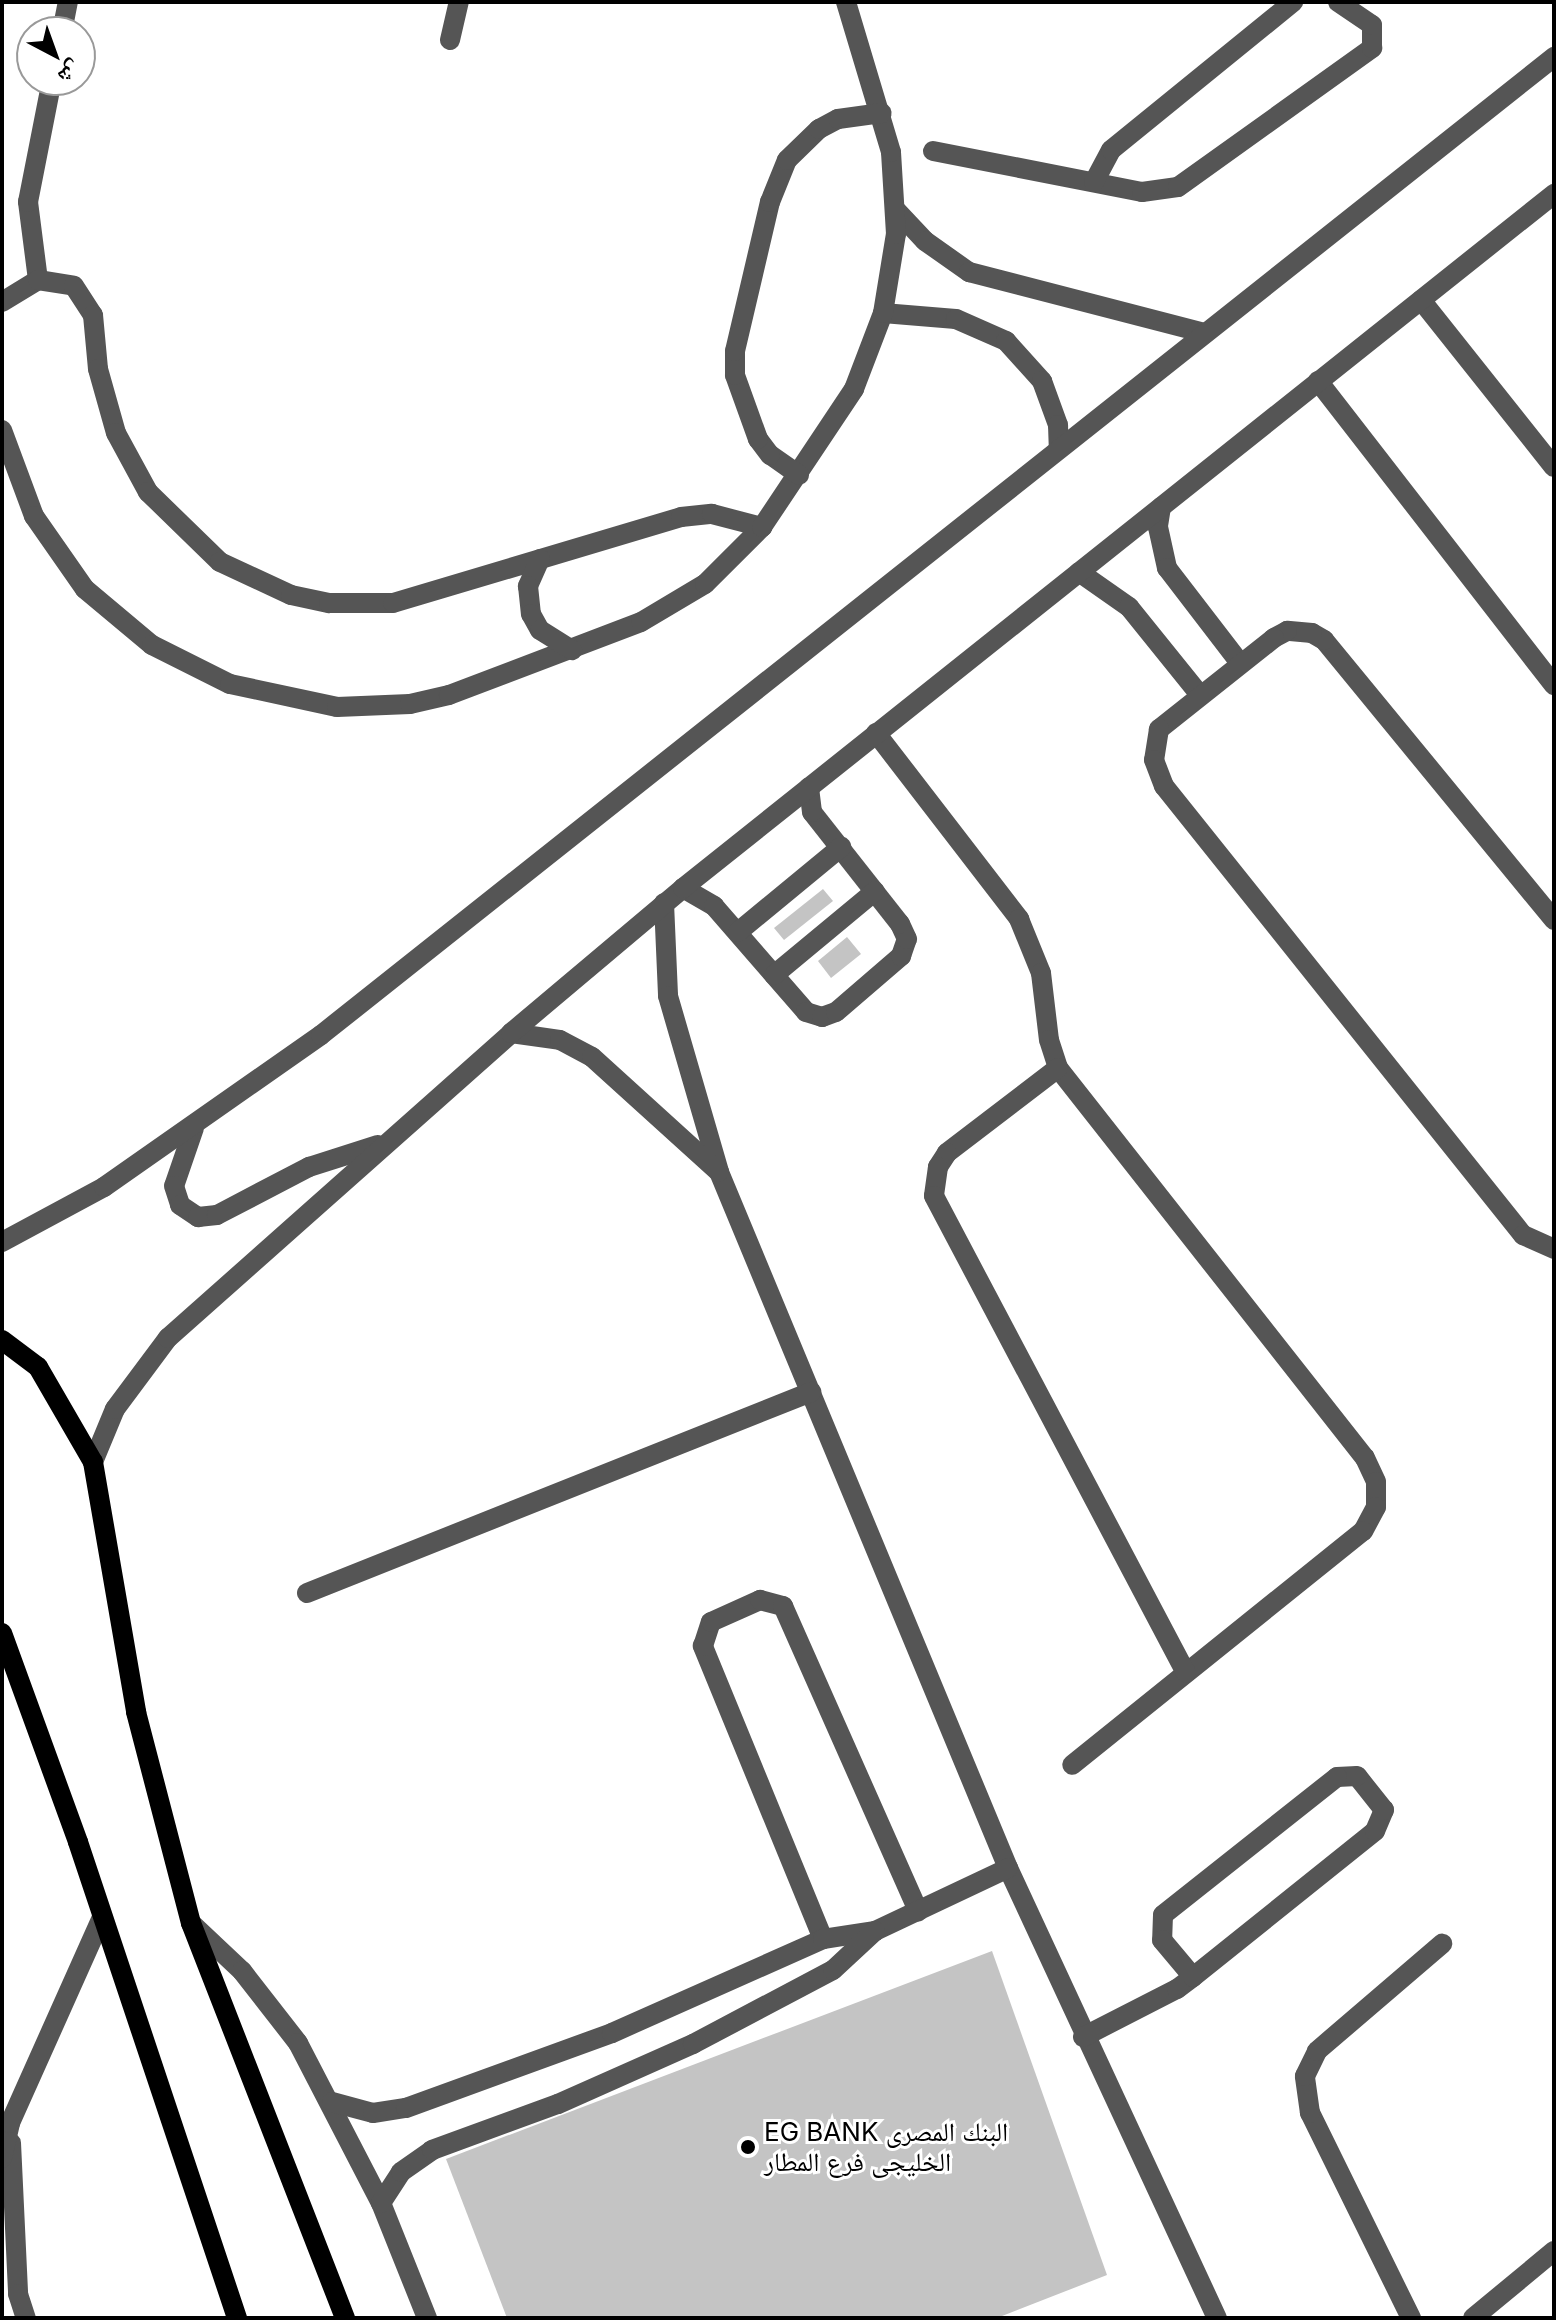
<!DOCTYPE html>
<html>
<head>
<meta charset="utf-8">
<style>
  body { margin:0 }
  #map { position:relative; width:1556px; height:2320px; overflow:hidden; background:#fff; font-family:Inter,"Noto Naskh Arabic",sans-serif }
  div>[style] { position:absolute }
  [style*='--x'] { left:calc(var(--x)*1px); top:calc(var(--y)*1px); width:calc(var(--w)*1px); rotate:calc(var(--a)*1deg) }
  .building>* { inset:0; background:#c4c4c4 }
  .minor>* { height:20px; margin:-10px; padding:0 10px; transform-origin:10px; border-radius:10px; background:#555 }
  .major>* { height:20px; margin:-10px; padding:0 10px; transform-origin:10px; border-radius:10px; background:#000 }
  .dots>* { width:22px; height:22px; translate:-50% -50%; box-sizing:border-box; border:4px solid #fff; border-radius:50% }
  span { translate:-50% -50%; white-space:nowrap; text-align:center; line-height:1.15; -webkit-text-stroke:6px #fff; paint-order:stroke }
  .poi-label { font-size:26px; color:#000 }
  .left { translate:0 -50%; text-align:left }
  .frame { position:absolute; inset:0; border:4px solid #000; pointer-events:none }
  .north { position:absolute; left:16px; top:16px; width:80px; height:80px; box-sizing:border-box; background:#fff; border:2px solid #999; border-radius:50%; rotate:139deg; font-size:22px; font-weight:700; line-height:32px; text-align:center; color:#000 }
  .north::after { content:''; display:block; margin:auto; width:28px; height:36px; background:#000; clip-path:polygon(50% 0,100% 100%,50% 72%,0 100%) }
</style>
</head>
<body>
<div id="map">
  <div class="building">
    <div style="clip-path:polygon(823px 889px,833px 901px,784px 940px,774px 928px)"></div>
    <div style="clip-path:polygon(847px 937px,861px 954px,831px 978px,818px 961px)"></div>
    <div style="clip-path:polygon(992px 1951px,1107px 2275px,997px 2318px,507px 2318px,446px 2159px)"></div>
  </div>
  <div class="minor">
    <div style="--x:62;--y:32;--w:31;--a:-79"></div>
    <div style="--x:450;--y:40;--w:39;--a:-77"></div>
    <div style="--x:933;--y:151;--w:213;--a:11.1"></div>
    <div style="--x:1142;--y:192;--w:36;--a:-8"></div>
    <div style="--x:1178;--y:187;--w:239;--a:-35.6"></div>
    <div style="--x:1372;--y:48;--w:23;--a:-90"></div>
    <div style="--x:1372;--y:25;--w:41;--a:-145.9"></div>
    <div style="--x:1094;--y:182;--w:36;--a:-62"></div>
    <div style="--x:1111;--y:150;--w:235;--a:-39.1"></div>
    <div style="--x:896;--y:210;--w:42;--a:46.9"></div>
    <div style="--x:925;--y:241;--w:54;--a:35.2"></div>
    <div style="--x:969;--y:272;--w:244;--a:14.5"></div>
    <div style="--x:38;--y:280;--w:79;--a:-97.3"></div>
    <div style="--x:28;--y:202;--w:124;--a:-78.9"></div>
    <div style="--x:1421;--y:300;--w:213;--a:51.5"></div>
    <div style="--x:2;--y:302;--w:42;--a:-31.4"></div>
    <div style="--x:38;--y:280;--w:36;--a:9"></div>
    <div style="--x:74;--y:286;--w:35;--a:57"></div>
    <div style="--x:93;--y:315;--w:54;--a:84.7"></div>
    <div style="--x:98;--y:369;--w:66;--a:74.3"></div>
    <div style="--x:116;--y:433;--w:67;--a:61.5"></div>
    <div style="--x:148;--y:492;--w:100;--a:44.2"></div>
    <div style="--x:220;--y:562;--w:78;--a:24.9"></div>
    <div style="--x:291;--y:595;--w:39;--a:12"></div>
    <div style="--x:329;--y:603;--w:64;--a:0"></div>
    <div style="--x:393;--y:603;--w:301;--a:-16.6"></div>
    <div style="--x:681;--y:517;--w:31;--a:-6"></div>
    <div style="--x:712;--y:514;--w:52;--a:14.6"></div>
    <div style="--x:883;--y:313;--w:73;--a:4.7"></div>
    <div style="--x:956;--y:319;--w:55;--a:23.7"></div>
    <div style="--x:1006;--y:341;--w:54;--a:48"></div>
    <div style="--x:1042;--y:381;--w:47;--a:70"></div>
    <div style="--x:1058;--y:425;--w:24;--a:88"></div>
    <div style="--x:1318;--y:381;--w:385;--a:52.2"></div>
    <div style="--x:2;--y:430;--w:92;--a:69.6"></div>
    <div style="--x:34;--y:516;--w:89;--a:55.1"></div>
    <div style="--x:85;--y:589;--w:87;--a:39.9"></div>
    <div style="--x:152;--y:645;--w:87;--a:26.6"></div>
    <div style="--x:230;--y:684;--w:109;--a:12.1"></div>
    <div style="--x:337;--y:707;--w:73;--a:-2.4"></div>
    <div style="--x:410;--y:704;--w:40;--a:-13"></div>
    <div style="--x:449;--y:695;--w:205;--a:-20.8"></div>
    <div style="--x:641;--y:622;--w:74;--a:-30.7"></div>
    <div style="--x:705;--y:584;--w:81;--a:-45"></div>
    <div style="--x:762;--y:527;--w:166;--a:-56.3"></div>
    <div style="--x:854;--y:389;--w:81;--a:-69.1"></div>
    <div style="--x:883;--y:313;--w:80;--a:-80.7"></div>
    <div style="--x:896;--y:234;--w:82;--a:-93.5"></div>
    <div style="--x:891;--y:152;--w:157;--a:-106.7"></div>
    <div style="--x:799;--y:475;--w:35;--a:-145"></div>
    <div style="--x:770;--y:455;--w:20;--a:-127"></div>
    <div style="--x:758;--y:439;--w:68;--a:-109.8"></div>
    <div style="--x:735;--y:375;--w:24;--a:-90"></div>
    <div style="--x:735;--y:351;--w:153;--a:-76.8"></div>
    <div style="--x:770;--y:202;--w:45;--a:-68"></div>
    <div style="--x:787;--y:160;--w:45;--a:-44.1"></div>
    <div style="--x:819;--y:129;--w:21;--a:-28"></div>
    <div style="--x:838;--y:119;--w:44;--a:-7.8"></div>
    <div style="--x:1161;--y:507;--w:20;--a:99"></div>
    <div style="--x:1158;--y:527;--w:42;--a:77.6"></div>
    <div style="--x:1167;--y:568;--w:120;--a:52.5"></div>
    <div style="--x:540;--y:559;--w:30;--a:114"></div>
    <div style="--x:528;--y:586;--w:28;--a:84"></div>
    <div style="--x:531;--y:614;--w:18;--a:61"></div>
    <div style="--x:540;--y:630;--w:38;--a:32"></div>
    <div style="--x:1079;--y:572;--w:61;--a:35"></div>
    <div style="--x:1129;--y:607;--w:113;--a:51.1"></div>
    <div style="--x:876;--y:733;--w:235;--a:52.4"></div>
    <div style="--x:1019;--y:919;--w:58;--a:67.8"></div>
    <div style="--x:1041;--y:973;--w:67;--a:83.2"></div>
    <div style="--x:1049;--y:1040;--w:29;--a:72"></div>
    <div style="--x:1058;--y:1068;--w:496;--a:51.8"></div>
    <div style="--x:1365;--y:1458;--w:26;--a:65"></div>
    <div style="--x:1376;--y:1482;--w:25;--a:90"></div>
    <div style="--x:1376;--y:1507;--w:27;--a:118"></div>
    <div style="--x:1363;--y:1531;--w:373;--a:141.2"></div>
    <div style="--x:683;--y:888;--w:36;--a:30"></div>
    <div style="--x:714;--y:906;--w:140;--a:49"></div>
    <div style="--x:806;--y:1012;--w:17;--a:17"></div>
    <div style="--x:822;--y:1017;--w:15;--a:-20"></div>
    <div style="--x:836;--y:1012;--w:86;--a:-40.7"></div>
    <div style="--x:901;--y:956;--w:18;--a:-71"></div>
    <div style="--x:907;--y:939;--w:17;--a:-115"></div>
    <div style="--x:900;--y:924;--w:142;--a:-128.2"></div>
    <div style="--x:812;--y:812;--w:25;--a:-97"></div>
    <div style="--x:664;--y:903;--w:93;--a:87.5"></div>
    <div style="--x:668;--y:996;--w:183;--a:73.8"></div>
    <div style="--x:719;--y:1172;--w:754;--a:67.45"></div>
    <div style="--x:1008;--y:1868;--w:496;--a:65.1"></div>
    <div style="--x:1554;--y:920;--w:362;--a:-129.4"></div>
    <div style="--x:1324;--y:640;--w:14;--a:-150"></div>
    <div style="--x:1312;--y:633;--w:25;--a:-175"></div>
    <div style="--x:1287;--y:631;--w:15;--a:152"></div>
    <div style="--x:1274;--y:638;--w:147;--a:141.6"></div>
    <div style="--x:1159;--y:729;--w:31;--a:99"></div>
    <div style="--x:1154;--y:760;--w:28;--a:69"></div>
    <div style="--x:1164;--y:786;--w:575;--a:51.36"></div>
    <div style="--x:1523;--y:1235;--w:34;--a:24"></div>
    <div style="--x:738;--y:932;--w:134;--a:-39.5"></div>
    <div style="--x:774;--y:975;--w:131;--a:-39.7"></div>
    <div style="--x:511;--y:1033;--w:49;--a:8.1"></div>
    <div style="--x:560;--y:1040;--w:36;--a:28"></div>
    <div style="--x:592;--y:1057;--w:171;--a:42.2"></div>
    <div style="--x:1058;--y:1068;--w:140;--a:142.6"></div>
    <div style="--x:947;--y:1153;--w:17;--a:123"></div>
    <div style="--x:938;--y:1167;--w:29;--a:98"></div>
    <div style="--x:934;--y:1196;--w:539;--a:62.15"></div>
    <div style="--x:194;--y:1128;--w:61;--a:109"></div>
    <div style="--x:174;--y:1186;--w:20;--a:72"></div>
    <div style="--x:180;--y:1205;--w:22;--a:34"></div>
    <div style="--x:198;--y:1217;--w:19;--a:-6"></div>
    <div style="--x:217;--y:1215;--w:104;--a:-27.6"></div>
    <div style="--x:309;--y:1167;--w:72;--a:-17.7"></div>
    <div style="--x:2;--y:1242;--w:116;--a:-28.3"></div>
    <div style="--x:104;--y:1187;--w:265;--a:-35"></div>
    <div style="--x:321;--y:1035;--w:1574;--a:-38.42"></div>
    <div style="--x:93;--y:1462;--w:57;--a:-67.5"></div>
    <div style="--x:115;--y:1409;--w:89;--a:-53.3"></div>
    <div style="--x:168;--y:1338;--w:459;--a:-41.6"></div>
    <div style="--x:511;--y:1033;--w:225;--a:-40.1"></div>
    <div style="--x:683;--y:888;--w:1114;--a:-38.55"></div>
    <div style="--x:307;--y:1593;--w:543;--a:-21.74"></div>
    <div style="--x:191;--y:1923;--w:70;--a:43.3"></div>
    <div style="--x:242;--y:1971;--w:91;--a:52.1"></div>
    <div style="--x:298;--y:2043;--w:180;--a:62.6"></div>
    <div style="--x:381;--y:2203;--w:124;--a:68.2"></div>
    <div style="--x:823;--y:1939;--w:317;--a:-112.3"></div>
    <div style="--x:703;--y:1646;--w:25;--a:-72"></div>
    <div style="--x:711;--y:1622;--w:54;--a:-24.2"></div>
    <div style="--x:760;--y:1600;--w:24;--a:15"></div>
    <div style="--x:783;--y:1606;--w:334;--a:66.1"></div>
    <div style="--x:1083;--y:2037;--w:106;--a:-27.1"></div>
    <div style="--x:1177;--y:1989;--w:20;--a:-37"></div>
    <div style="--x:1193;--y:1977;--w:233;--a:-38.7"></div>
    <div style="--x:1375;--y:1831;--w:23;--a:-67"></div>
    <div style="--x:1384;--y:1810;--w:43;--a:-128.5"></div>
    <div style="--x:1357;--y:1776;--w:20;--a:177"></div>
    <div style="--x:1337;--y:1777;--w:222;--a:141.6"></div>
    <div style="--x:1163;--y:1915;--w:25;--a:92"></div>
    <div style="--x:1162;--y:1940;--w:48;--a:50"></div>
    <div style="--x:332;--y:2102;--w:42;--a:15"></div>
    <div style="--x:373;--y:2113;--w:33;--a:-9"></div>
    <div style="--x:406;--y:2108;--w:219;--a:-20"></div>
    <div style="--x:612;--y:2033;--w:231;--a:-24"></div>
    <div style="--x:823;--y:1939;--w:53;--a:-8.7"></div>
    <div style="--x:875;--y:1931;--w:147;--a:-25.3"></div>
    <div style="--x:11;--y:2143;--w:151;--a:87.3"></div>
    <div style="--x:18;--y:2294;--w:25;--a:72"></div>
    <div style="--x:2;--y:2158;--w:36;--a:-77"></div>
    <div style="--x:10;--y:2123;--w:226;--a:-65.9"></div>
    <div style="--x:381;--y:2203;--w:37;--a:-57"></div>
    <div style="--x:401;--y:2172;--w:38;--a:-35"></div>
    <div style="--x:432;--y:2150;--w:134;--a:-20.1"></div>
    <div style="--x:558;--y:2104;--w:148;--a:-24"></div>
    <div style="--x:693;--y:2044;--w:158;--a:-27.9"></div>
    <div style="--x:833;--y:1970;--w:57;--a:-42.9"></div>
    <div style="--x:1411;--y:2318;--w:229;--a:-116.2"></div>
    <div style="--x:1310;--y:2113;--w:37;--a:-98"></div>
    <div style="--x:1305;--y:2076;--w:28;--a:-64"></div>
    <div style="--x:1317;--y:2051;--w:165;--a:-40.6"></div>
    <div style="--x:1473;--y:2318;--w:105;--a:-39.6"></div>
  </div>
  <div class="major">
    <div style="--x:2;--y:1340;--w:45;--a:36.9"></div>
    <div style="--x:38;--y:1367;--w:110;--a:59.9"></div>
    <div style="--x:93;--y:1462;--w:254;--a:80.2"></div>
    <div style="--x:136;--y:1712;--w:218;--a:75.4"></div>
    <div style="--x:191;--y:1923;--w:424;--a:68.7"></div>
    <div style="--x:2;--y:1633;--w:222;--a:70"></div>
    <div style="--x:78;--y:1842;--w:502;--a:71.53"></div>
  </div>
  <div class="dots">
    <div style="left:748px;top:2147px;background:#000"></div>
  </div>
  <div class="poi-label">
    <span class="left" style="left:764px;top:2147px">EG BANK البنك المصرى<br>الخليجى فرع المطار</span>
  </div>
  <div class="frame"></div>
  <div class="north">ش</div>
</div>
</body>
</html>
